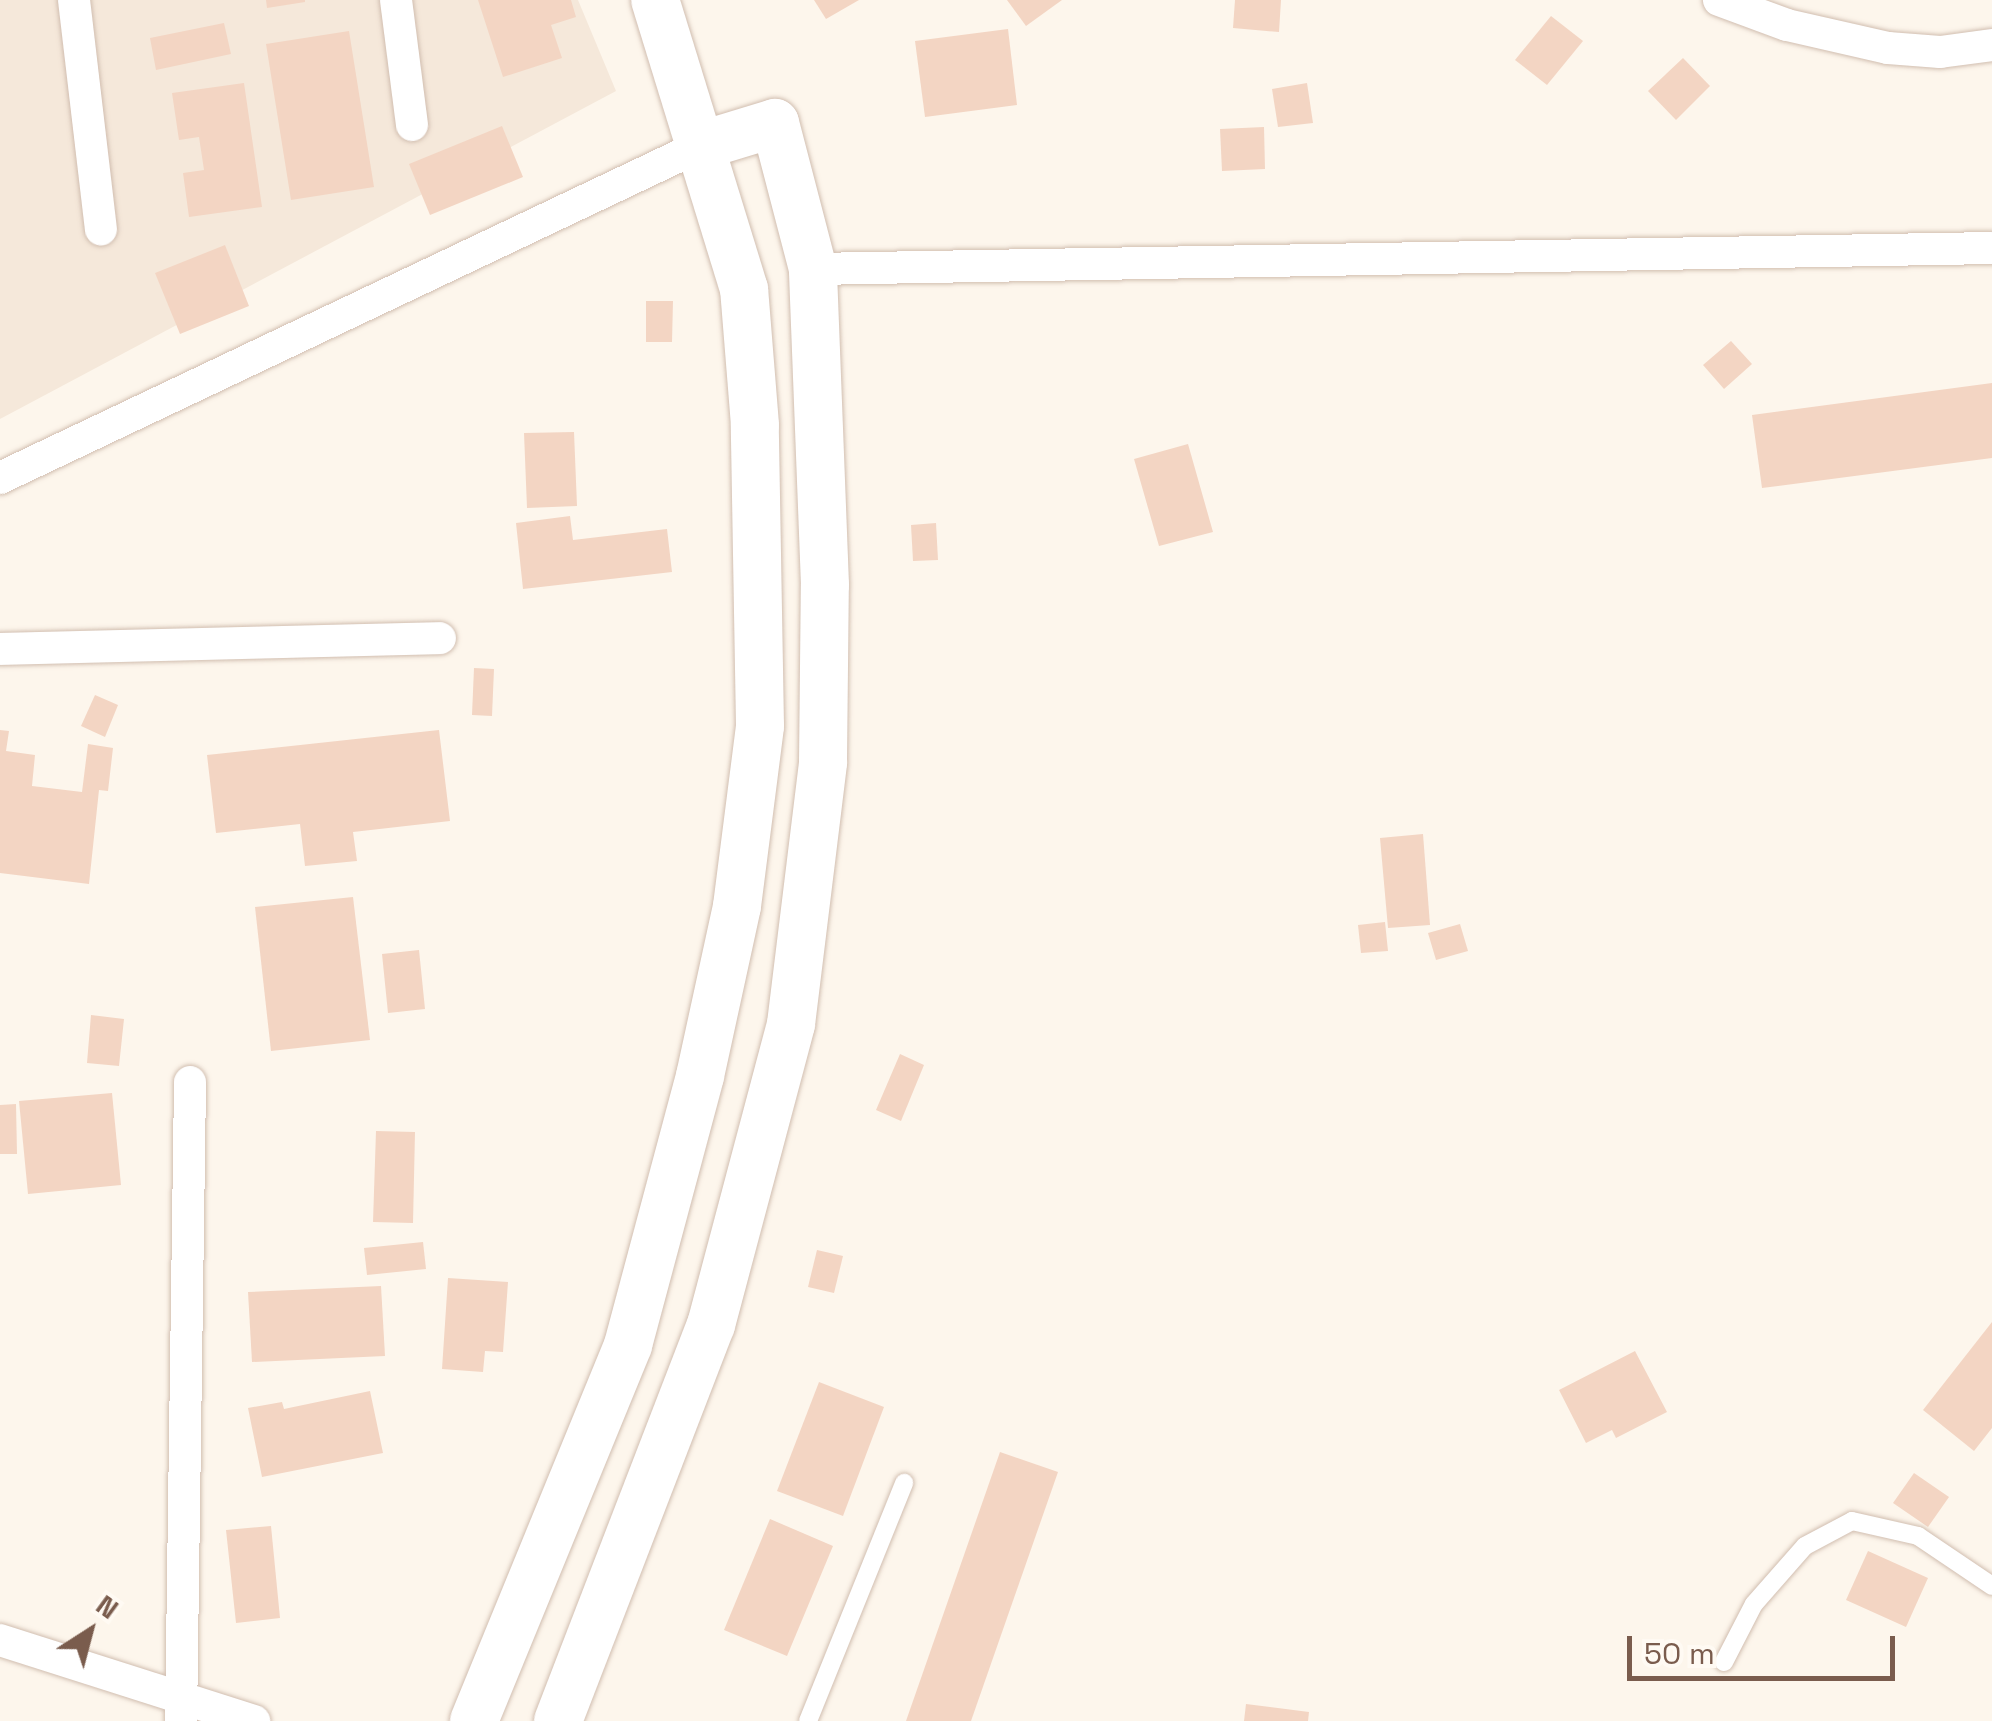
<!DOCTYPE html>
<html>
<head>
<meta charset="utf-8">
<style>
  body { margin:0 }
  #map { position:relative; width:1992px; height:1721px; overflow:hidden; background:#fdf6ec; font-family:"Space Grotesk",sans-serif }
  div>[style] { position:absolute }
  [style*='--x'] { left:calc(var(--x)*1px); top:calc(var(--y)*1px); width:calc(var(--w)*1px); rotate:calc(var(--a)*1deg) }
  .residential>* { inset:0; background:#f5e8da }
  .building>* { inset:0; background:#f3d5c3 }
  .roads { filter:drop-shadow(0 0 2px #d1beb0) drop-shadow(0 0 2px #d1beb0) }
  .lane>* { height:18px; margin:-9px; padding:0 9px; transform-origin:9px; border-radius:9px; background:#fff }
  .street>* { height:32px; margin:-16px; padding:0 16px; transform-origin:16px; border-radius:16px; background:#fff }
  .secondary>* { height:48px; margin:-24px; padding:0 24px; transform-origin:24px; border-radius:24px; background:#fff }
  span { translate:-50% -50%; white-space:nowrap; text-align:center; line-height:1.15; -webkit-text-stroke:8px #fffaf3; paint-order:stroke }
  .north { position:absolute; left:40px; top:1581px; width:100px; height:100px; -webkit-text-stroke:8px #fffaf3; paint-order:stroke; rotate:36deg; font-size:28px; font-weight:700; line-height:40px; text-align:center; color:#7a5c4d }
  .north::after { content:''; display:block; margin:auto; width:35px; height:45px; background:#7a5c4d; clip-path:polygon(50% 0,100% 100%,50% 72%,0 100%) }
  .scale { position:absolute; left:1627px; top:1636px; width:268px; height:45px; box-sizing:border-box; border:5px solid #7a5c4d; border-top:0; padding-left:12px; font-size:30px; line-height:35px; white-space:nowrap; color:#7a5c4d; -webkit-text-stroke:8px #fffaf3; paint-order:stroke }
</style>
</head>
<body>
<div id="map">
  <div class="residential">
    <div style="clip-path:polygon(0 0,578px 0,616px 91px,0 419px)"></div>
  </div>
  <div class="building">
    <div style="clip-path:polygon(266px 0,305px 0,305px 2px,267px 8px)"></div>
    <div style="clip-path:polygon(478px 0,571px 0,576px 17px,551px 25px,562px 58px,503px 77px)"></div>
    <div style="clip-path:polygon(814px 0,859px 0,826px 19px)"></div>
    <div style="clip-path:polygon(1007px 0,1062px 0,1026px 26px)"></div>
    <div style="clip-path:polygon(1235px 0,1281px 0,1279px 32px,1233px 28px)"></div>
    <div style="clip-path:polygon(1551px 16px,1583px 41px,1547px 85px,1515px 60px)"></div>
    <div style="clip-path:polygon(224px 23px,231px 54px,156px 70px,150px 38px)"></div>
    <div style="clip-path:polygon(1008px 29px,1017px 105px,925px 117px,915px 41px)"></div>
    <div style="clip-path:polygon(349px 31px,374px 187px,291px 200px,266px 44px)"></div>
    <div style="clip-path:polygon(1683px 58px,1710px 86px,1676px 120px,1648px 91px)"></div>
    <div style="clip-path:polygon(244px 83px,262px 207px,189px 217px,183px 173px,204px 170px,199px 137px,179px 140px,172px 93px)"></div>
    <div style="clip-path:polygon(1307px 83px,1313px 123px,1278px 127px,1272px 89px)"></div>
    <div style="clip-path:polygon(502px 126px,523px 177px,430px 215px,409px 164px)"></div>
    <div style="clip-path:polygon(1264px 127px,1265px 169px,1222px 171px,1220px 129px)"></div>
    <div style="clip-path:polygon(225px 245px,249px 306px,180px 334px,155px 273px)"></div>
    <div style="clip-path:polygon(646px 301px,673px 301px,672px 342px,646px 342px)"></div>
    <div style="clip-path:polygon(1731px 341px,1752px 364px,1724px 389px,1703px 365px)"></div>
    <div style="clip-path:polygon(1992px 383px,1992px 458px,1762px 488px,1752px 415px)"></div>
    <div style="clip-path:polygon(574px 432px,577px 506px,527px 508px,524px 433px)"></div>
    <div style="clip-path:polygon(1188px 444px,1213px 532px,1159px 546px,1134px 459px)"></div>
    <div style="clip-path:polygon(570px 516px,573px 540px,667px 529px,672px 572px,523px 589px,516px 523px)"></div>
    <div style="clip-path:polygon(936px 523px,938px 560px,913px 561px,911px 525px)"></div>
    <div style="clip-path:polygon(474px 668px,494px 669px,492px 716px,472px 715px)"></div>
    <div style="clip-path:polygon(95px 695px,118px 705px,105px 737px,81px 726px)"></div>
    <div style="clip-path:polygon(0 730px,9px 731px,6px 751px,35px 755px,32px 786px,82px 792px,88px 744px,113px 748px,108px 791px,99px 790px,89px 884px,0 873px)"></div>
    <div style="clip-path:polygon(439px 730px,450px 821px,353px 832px,357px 861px,305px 866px,300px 824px,216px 833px,207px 755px)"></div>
    <div style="clip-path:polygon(1423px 834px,1430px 925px,1388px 928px,1380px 838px)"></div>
    <div style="clip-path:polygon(353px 897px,370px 1040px,271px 1051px,255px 907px)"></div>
    <div style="clip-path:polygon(1385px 922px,1388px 951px,1361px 953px,1358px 925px)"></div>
    <div style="clip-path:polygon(1460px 924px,1468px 951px,1436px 960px,1428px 933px)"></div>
    <div style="clip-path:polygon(419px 950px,425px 1009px,388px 1013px,382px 954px)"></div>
    <div style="clip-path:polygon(91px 1015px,124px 1019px,119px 1066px,87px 1063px)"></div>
    <div style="clip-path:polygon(900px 1054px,924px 1065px,901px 1121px,876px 1110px)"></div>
    <div style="clip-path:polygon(112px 1093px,121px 1185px,28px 1194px,19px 1101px)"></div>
    <div style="clip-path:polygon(16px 1104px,17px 1154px,0 1154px,0 1105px)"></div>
    <div style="clip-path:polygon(376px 1131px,415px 1132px,413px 1223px,373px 1222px)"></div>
    <div style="clip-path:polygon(423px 1242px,426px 1269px,367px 1275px,364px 1248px)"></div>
    <div style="clip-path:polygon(817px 1250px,843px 1256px,834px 1293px,808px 1287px)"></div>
    <div style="clip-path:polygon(448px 1278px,508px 1282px,503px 1352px,485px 1351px,483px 1372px,442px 1369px)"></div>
    <div style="clip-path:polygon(381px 1286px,385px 1356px,252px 1362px,248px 1292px)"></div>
    <div style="clip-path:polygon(1992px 1322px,1992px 1428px,1974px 1451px,1923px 1410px)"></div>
    <div style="clip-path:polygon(1635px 1351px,1667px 1412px,1616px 1438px,1612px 1430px,1586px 1443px,1559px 1390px)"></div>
    <div style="clip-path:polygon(819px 1382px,884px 1407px,843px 1516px,777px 1491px)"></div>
    <div style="clip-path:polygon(370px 1391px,383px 1453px,262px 1477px,248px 1408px,282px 1402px,284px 1409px)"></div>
    <div style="clip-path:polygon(1000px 1452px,1058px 1472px,971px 1721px,906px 1721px)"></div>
    <div style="clip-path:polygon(1914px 1473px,1949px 1497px,1928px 1527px,1893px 1503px)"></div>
    <div style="clip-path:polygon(770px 1519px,833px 1546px,787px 1656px,724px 1630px)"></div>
    <div style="clip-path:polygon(271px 1526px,280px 1618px,236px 1623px,226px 1530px)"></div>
    <div style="clip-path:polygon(1868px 1551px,1928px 1578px,1906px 1627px,1846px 1600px)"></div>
    <div style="clip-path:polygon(1246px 1704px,1309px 1712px,1308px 1721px,1244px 1721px)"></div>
  </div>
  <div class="roads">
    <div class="lane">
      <div style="--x:1724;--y:1662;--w:65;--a:-62.7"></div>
      <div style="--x:1754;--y:1604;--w:77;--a:-48.7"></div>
      <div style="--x:1805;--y:1546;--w:53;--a:-28"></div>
      <div style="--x:1852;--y:1521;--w:68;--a:12.8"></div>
      <div style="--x:1918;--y:1536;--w:89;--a:34"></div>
      <div style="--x:808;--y:1721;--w:257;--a:-68"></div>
    </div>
    <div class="street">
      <div style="--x:74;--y:0;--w:231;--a:83.3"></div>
      <div style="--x:396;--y:0;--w:126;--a:82.7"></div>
      <div style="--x:1719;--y:0;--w:72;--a:20.2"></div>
      <div style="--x:1787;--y:25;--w:104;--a:12.8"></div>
      <div style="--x:1888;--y:48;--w:52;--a:4.4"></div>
      <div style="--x:1940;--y:52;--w:52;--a:-7.7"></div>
      <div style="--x:813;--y:269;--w:1179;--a:-1.02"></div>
      <div style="--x:0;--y:478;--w:775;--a:-25.37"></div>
      <div style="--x:0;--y:649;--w:440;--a:-1.4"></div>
      <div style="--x:0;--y:1640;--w:267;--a:17.7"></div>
      <div style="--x:181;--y:1721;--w:639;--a:-89.19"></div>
    </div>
    <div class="secondary">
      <div style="--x:474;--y:1721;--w:406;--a:-67.7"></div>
      <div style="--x:628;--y:1345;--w:278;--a:-75"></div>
      <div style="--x:700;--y:1076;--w:174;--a:-77.7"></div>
      <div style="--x:737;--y:906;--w:181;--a:-82.7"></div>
      <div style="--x:760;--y:726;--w:301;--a:-91"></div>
      <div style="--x:755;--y:425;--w:136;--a:-94.6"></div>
      <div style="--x:744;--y:289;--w:302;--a:-107.1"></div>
      <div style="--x:558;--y:1721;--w:425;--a:-68.9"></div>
      <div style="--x:711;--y:1325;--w:311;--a:-75.1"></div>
      <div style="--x:791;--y:1024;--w:264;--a:-83"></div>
      <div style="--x:823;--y:762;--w:177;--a:-89.4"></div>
      <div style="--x:825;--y:585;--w:316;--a:-92.2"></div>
      <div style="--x:813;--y:269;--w:151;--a:-104.6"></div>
      <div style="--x:775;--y:123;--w:78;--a:163"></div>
    </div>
  </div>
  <div class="north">N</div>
  <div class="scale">50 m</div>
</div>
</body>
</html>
